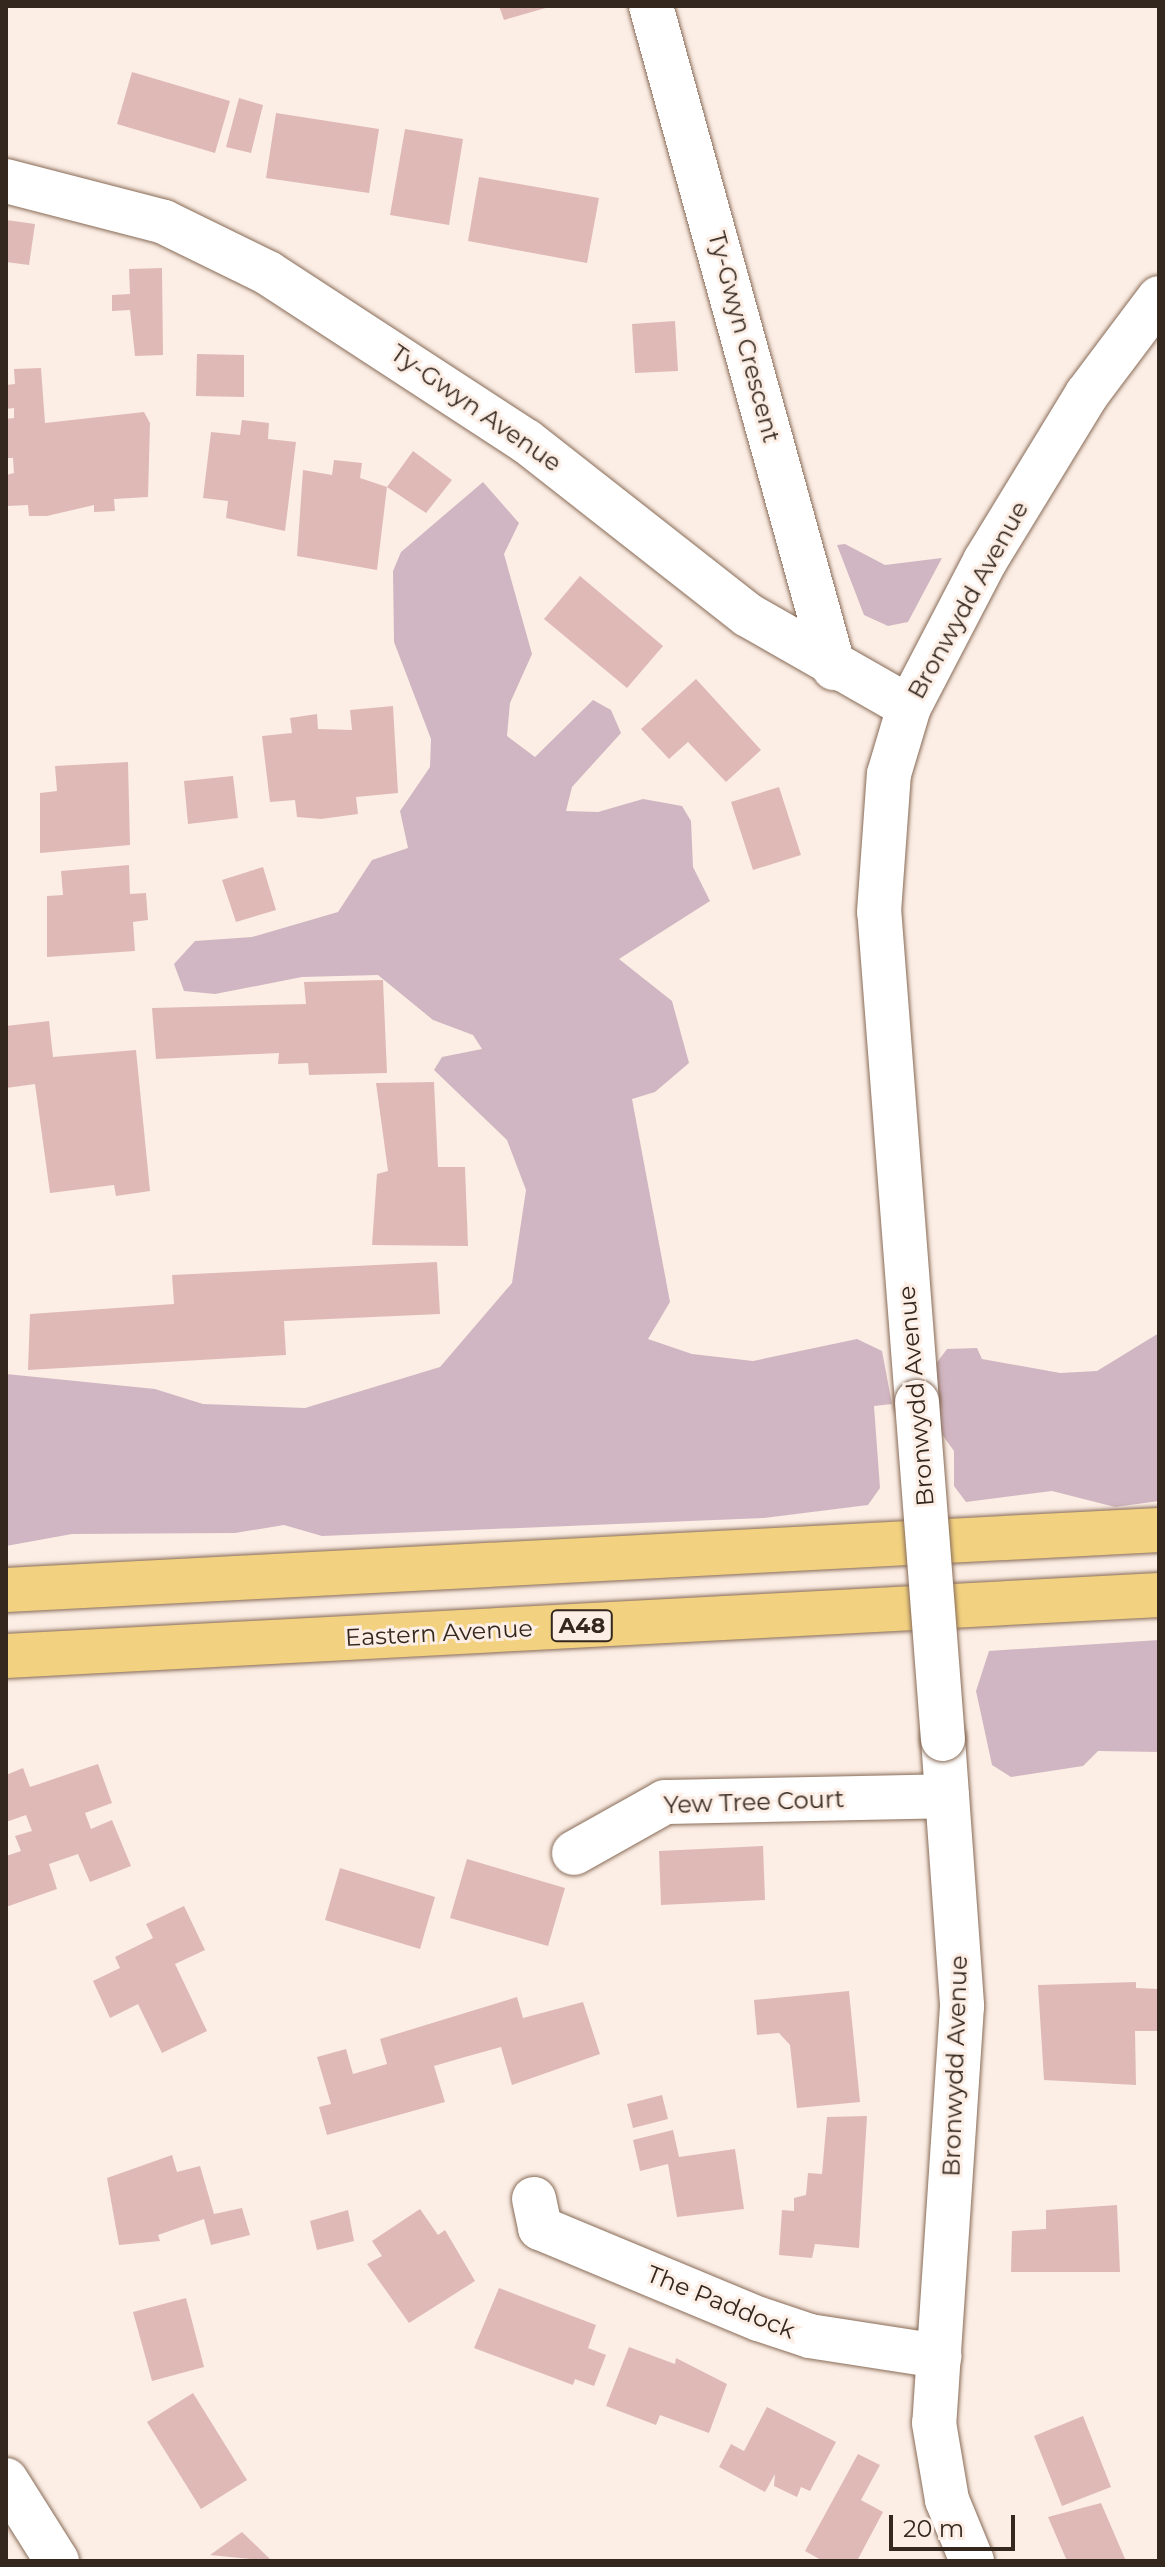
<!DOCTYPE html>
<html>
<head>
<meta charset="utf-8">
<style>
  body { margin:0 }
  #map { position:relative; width:1165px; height:2567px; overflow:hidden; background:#fceee5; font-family:Montserrat,sans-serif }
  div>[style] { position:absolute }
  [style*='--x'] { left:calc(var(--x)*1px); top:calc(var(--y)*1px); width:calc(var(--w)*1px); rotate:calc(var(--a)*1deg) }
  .green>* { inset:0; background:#d0b6c2 }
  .building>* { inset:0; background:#dfb9b6 }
  .roads { filter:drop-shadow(0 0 2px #886b57) drop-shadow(0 0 2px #886b57) }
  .minor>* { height:44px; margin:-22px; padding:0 22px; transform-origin:22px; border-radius:22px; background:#fff }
  .highway>* { height:44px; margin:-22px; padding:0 22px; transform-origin:22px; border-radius:22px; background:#f2d280 }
  .bridges { filter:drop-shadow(0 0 2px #886b57) drop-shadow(0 0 2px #886b57) }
  .minor-bridge>* { height:44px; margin:-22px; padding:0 22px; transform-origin:22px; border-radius:22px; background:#fff }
  span { translate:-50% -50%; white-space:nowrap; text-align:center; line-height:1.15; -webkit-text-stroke:6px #fceee5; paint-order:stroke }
  .shield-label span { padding:2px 6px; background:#fceee5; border:2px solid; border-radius:6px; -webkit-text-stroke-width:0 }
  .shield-label { font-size:22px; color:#33271e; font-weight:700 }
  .street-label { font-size:24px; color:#33271e }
  .frame { position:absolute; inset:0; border:8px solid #33271e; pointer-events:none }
  .scale { position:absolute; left:889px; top:2515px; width:126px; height:36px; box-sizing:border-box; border:4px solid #33271e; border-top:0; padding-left:10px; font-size:24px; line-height:28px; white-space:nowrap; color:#33271e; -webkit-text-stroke:6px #fceee5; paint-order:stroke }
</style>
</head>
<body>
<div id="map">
  <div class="green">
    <div style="clip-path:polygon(483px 482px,519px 523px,504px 554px,532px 654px,510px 703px,507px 736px,535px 757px,593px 700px,611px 710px,621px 733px,572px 787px,566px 811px,598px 812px,643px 799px,682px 806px,691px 821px,693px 867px,710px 901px,619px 959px,672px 1001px,689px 1063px,655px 1092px,632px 1099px,670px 1302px,648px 1339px,692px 1354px,753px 1361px,857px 1339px,882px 1351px,892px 1404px,874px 1406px,880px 1488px,868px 1505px,764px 1518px,322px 1536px,284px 1525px,235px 1533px,72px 1534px,6px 1546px,6px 1374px,155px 1389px,203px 1404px,305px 1408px,440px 1367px,512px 1283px,526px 1190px,507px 1140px,434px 1070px,442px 1057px,482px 1049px,473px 1035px,433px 1020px,378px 975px,302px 977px,215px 994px,184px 991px,174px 964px,195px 941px,252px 937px,338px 912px,372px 860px,408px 848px,400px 811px,430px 767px,431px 739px,394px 642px,393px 571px,401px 552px)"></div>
    <div style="clip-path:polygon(845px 544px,885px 565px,942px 558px,908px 622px,888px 626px,864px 615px,837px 545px)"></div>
    <div style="clip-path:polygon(1159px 1333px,1159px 1501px,1115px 1507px,1052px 1491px,966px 1502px,954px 1486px,954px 1451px,938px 1429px,927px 1376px,947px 1349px,977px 1348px,982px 1359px,1060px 1373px,1097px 1371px)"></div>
    <div style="clip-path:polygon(1159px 1640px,1159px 1752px,1098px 1751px,1083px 1766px,1011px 1777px,992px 1765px,976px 1691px,989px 1651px)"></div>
  </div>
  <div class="building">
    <div style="clip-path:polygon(499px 6px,549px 6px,549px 7px,504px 20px)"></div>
    <div style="clip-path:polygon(132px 72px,230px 101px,215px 153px,117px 124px)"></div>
    <div style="clip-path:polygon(239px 98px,263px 105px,251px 153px,226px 147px)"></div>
    <div style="clip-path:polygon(276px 113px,379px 129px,369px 193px,266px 178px)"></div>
    <div style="clip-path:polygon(405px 129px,463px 139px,449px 225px,390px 215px)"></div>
    <div style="clip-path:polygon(479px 177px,599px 198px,587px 263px,468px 241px)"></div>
    <div style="clip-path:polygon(6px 220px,35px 224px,29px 265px,6px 262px)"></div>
    <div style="clip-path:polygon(162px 268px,163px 355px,135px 356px,130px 310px,112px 311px,112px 295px,130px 294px,129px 269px)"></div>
    <div style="clip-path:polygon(675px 321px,678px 371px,635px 373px,632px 324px)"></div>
    <div style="clip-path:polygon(197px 354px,244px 355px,244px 397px,196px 396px)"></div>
    <div style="clip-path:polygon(41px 368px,45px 423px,144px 412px,150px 423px,148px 497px,114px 499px,115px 511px,94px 512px,94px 505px,47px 516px,29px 516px,28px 505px,7px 506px,6px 475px,14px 473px,13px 458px,6px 458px,6px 419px,14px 418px,14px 408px,6px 409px,6px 385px,15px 384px,14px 369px)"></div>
    <div style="clip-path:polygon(242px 420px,269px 423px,268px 439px,296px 442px,285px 531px,226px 518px,228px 501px,203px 498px,211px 432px,240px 435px)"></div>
    <div style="clip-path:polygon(413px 451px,452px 480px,426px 513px,387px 487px,377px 570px,297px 556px,303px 470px,332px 475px,334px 460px,362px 463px,360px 478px,387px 487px)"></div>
    <div style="clip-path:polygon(580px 576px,663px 646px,627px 688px,544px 619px)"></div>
    <div style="clip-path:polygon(696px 679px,761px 750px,726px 782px,688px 742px,669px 759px,641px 729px)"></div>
    <div style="clip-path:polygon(393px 706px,398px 793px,356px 797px,358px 814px,321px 819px,297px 817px,295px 800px,270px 802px,262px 736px,292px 733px,290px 718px,317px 714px,318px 729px,352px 730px,350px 710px)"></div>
    <div style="clip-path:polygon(128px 762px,130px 845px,40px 853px,40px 793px,57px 791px,55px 766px)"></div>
    <div style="clip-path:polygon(233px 776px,238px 818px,188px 824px,184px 781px)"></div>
    <div style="clip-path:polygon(779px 787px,801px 855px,753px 870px,731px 802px)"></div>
    <div style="clip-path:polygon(129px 865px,130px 894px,146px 893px,148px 920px,133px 922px,135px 951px,47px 957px,47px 896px,63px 895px,61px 871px)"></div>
    <div style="clip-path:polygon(263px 867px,276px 910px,236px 922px,222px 880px)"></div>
    <div style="clip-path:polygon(383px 980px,387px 1073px,309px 1075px,308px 1063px,278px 1064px,279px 1053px,156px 1059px,152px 1008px,306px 1004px,304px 982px)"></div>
    <div style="clip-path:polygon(49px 1021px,53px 1057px,136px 1050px,150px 1191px,116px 1196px,114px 1185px,50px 1193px,35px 1084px,6px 1088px,6px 1026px)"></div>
    <div style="clip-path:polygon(434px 1082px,438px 1167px,465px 1167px,468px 1246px,372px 1245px,377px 1174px,388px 1171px,376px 1083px)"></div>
    <div style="clip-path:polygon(437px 1262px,440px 1314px,284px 1321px,286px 1355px,28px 1370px,30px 1314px,174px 1304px,172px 1275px)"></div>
    <div style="clip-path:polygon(98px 1764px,112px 1803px,85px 1813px,91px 1829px,112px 1820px,131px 1866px,90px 1882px,78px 1854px,49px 1864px,57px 1889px,6px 1907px,6px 1856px,21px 1851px,15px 1836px,32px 1831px,26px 1815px,6px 1822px,6px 1775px,23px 1768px,30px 1787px)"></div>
    <div style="clip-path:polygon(763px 1846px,765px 1900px,661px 1905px,659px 1851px)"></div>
    <div style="clip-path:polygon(467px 1859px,565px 1888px,548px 1946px,450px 1918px)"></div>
    <div style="clip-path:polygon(340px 1868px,435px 1897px,420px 1949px,325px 1920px)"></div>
    <div style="clip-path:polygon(184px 1906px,205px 1950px,175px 1964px,207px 2031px,162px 2053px,138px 2004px,110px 2018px,93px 1981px,120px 1968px,115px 1957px,153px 1938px,146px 1924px)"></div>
    <div style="clip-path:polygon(1136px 1982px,1136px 1988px,1159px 1989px,1159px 2031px,1135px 2031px,1136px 2085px,1044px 2080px,1038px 1985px)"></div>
    <div style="clip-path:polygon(849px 1991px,860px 2102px,797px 2108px,790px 2045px,779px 2033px,757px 2035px,754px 2000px)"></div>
    <div style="clip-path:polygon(517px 1997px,523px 2018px,583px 2002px,600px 2054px,512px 2085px,501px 2047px,465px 2057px,434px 2066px,445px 2102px,327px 2135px,319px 2107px,331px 2104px,317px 2057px,346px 2049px,353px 2074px,387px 2064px,380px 2039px)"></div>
    <div style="clip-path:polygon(662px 2095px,668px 2119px,633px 2128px,627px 2104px)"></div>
    <div style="clip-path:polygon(867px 2116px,859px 2248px,815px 2244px,812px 2258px,779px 2255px,782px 2210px,794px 2211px,794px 2198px,806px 2195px,808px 2173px,822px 2174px,827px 2117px)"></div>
    <div style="clip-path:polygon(673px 2130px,679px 2157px,735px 2149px,744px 2209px,677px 2217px,668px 2164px,640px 2171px,633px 2140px)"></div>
    <div style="clip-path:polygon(172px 2155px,177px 2172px,200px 2166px,214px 2214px,242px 2208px,250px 2235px,211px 2245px,204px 2219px,158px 2235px,160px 2241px,119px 2245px,107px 2178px)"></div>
    <div style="clip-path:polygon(1117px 2205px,1120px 2272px,1011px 2272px,1012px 2231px,1046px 2229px,1046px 2210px)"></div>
    <div style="clip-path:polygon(420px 2209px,438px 2235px,445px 2230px,475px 2281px,409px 2323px,367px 2264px,382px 2256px,372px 2241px)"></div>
    <div style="clip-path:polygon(348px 2210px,354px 2241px,317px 2250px,310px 2221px)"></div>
    <div style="clip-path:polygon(499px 2288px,596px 2325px,588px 2348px,606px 2355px,594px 2386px,575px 2379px,573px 2385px,474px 2348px)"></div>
    <div style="clip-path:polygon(186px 2298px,204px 2367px,152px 2381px,133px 2312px)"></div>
    <div style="clip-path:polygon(629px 2347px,675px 2364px,676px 2358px,727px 2384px,709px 2433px,660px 2415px,656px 2425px,606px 2406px)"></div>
    <div style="clip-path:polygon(193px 2393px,247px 2480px,201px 2509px,147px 2422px)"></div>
    <div style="clip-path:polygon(767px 2407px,836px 2442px,810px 2491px,801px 2487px,797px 2497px,774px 2486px,775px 2474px,765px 2492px,719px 2467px,731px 2444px,744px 2451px)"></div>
    <div style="clip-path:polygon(1083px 2416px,1111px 2487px,1062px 2506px,1034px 2436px)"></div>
    <div style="clip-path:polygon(858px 2454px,880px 2465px,861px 2500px,883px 2512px,857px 2561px,823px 2561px,805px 2551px)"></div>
    <div style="clip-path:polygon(1101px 2503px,1126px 2561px,1067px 2561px,1048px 2517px)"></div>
    <div style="clip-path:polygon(242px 2532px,272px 2561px,210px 2555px)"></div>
  </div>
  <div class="roads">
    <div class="minor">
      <div style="--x:651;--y:6;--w:687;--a:74.55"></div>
      <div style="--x:6;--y:181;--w:163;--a:14.5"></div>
      <div style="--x:164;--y:222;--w:116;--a:26.1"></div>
      <div style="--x:268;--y:273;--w:308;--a:33.1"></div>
      <div style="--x:526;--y:441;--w:282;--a:38.1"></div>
      <div style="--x:748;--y:615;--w:185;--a:29.7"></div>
      <div style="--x:917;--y:1402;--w:491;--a:-94.4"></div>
      <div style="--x:879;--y:912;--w:138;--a:-85.9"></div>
      <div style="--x:889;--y:774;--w:70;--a:-73.4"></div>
      <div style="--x:909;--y:707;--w:165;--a:-62.5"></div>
      <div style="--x:985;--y:561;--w:196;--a:-58.6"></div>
      <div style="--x:1087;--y:394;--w:120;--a:-53.1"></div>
      <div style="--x:943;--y:1739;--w:268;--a:85.9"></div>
      <div style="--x:962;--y:2006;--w:418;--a:93.8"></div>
      <div style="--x:934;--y:2423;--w:78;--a:80.4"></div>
      <div style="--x:947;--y:2500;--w:66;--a:67.7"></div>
      <div style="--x:574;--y:1853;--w:104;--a:-29.3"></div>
      <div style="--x:665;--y:1802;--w:282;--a:-1.2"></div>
      <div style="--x:534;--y:2199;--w:30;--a:78"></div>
      <div style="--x:540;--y:2228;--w:237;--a:22.6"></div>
      <div style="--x:759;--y:2319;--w:54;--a:18.4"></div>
      <div style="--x:810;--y:2336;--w:131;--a:8.8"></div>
      <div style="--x:6;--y:2480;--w:96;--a:57.8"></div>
    </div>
    <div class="highway">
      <div style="--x:6;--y:1590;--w:1155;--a:-2.98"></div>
      <div style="--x:6;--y:1656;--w:1155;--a:-3.03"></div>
    </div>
  </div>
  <div class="bridges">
    <div class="minor-bridge">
      <div style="--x:917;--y:1402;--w:338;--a:85.6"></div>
    </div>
  </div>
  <div class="shield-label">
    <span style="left:582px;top:1626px">A48</span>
  </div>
  <div class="street-label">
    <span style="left:744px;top:337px;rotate:75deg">Ty-Gwyn Crescent</span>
    <span style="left:476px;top:408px;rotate:35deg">Ty-Gwyn Avenue</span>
    <span style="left:968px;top:600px;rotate:-61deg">Bronwydd Avenue</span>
    <span style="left:916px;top:1396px;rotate:-95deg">Bronwydd Avenue</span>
    <span style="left:439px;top:1633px;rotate:-3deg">Eastern Avenue</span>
    <span style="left:754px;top:1802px;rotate:-2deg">Yew Tree Court</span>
    <span style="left:955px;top:2066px;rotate:-88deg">Bronwydd Avenue</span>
    <span style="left:721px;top:2302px;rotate:22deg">The Paddock</span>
  </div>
  <div class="frame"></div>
  <div class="scale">20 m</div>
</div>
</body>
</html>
